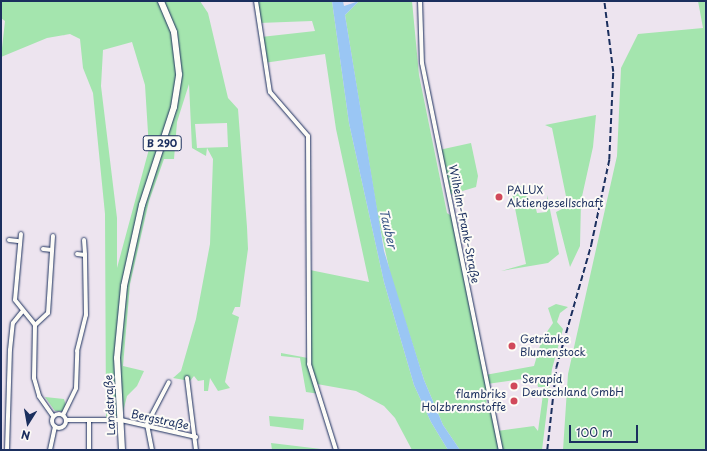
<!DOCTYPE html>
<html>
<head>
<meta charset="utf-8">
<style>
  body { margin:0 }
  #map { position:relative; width:707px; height:451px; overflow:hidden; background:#ede4ef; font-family:"Playpen Sans",sans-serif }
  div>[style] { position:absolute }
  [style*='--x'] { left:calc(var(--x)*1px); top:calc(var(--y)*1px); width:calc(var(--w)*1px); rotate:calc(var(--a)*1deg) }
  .green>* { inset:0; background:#a4e5ae }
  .water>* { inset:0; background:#9ac6f4 }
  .roads { filter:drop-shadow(0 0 1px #1b2f5e) drop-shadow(0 0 1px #1b2f5e) }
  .minor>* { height:4px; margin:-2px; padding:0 2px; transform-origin:2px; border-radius:2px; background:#fdfcf7 }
  .minor>.ring { margin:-2px; padding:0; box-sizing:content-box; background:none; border:4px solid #fdfcf7; border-radius:50% }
  .primary>* { height:6px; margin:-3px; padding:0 3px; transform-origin:3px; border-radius:3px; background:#fdfcf7 }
  .rail>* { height:1.5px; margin-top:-0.75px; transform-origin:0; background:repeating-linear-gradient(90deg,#1b2f5e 0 6px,transparent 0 9px) }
  .dots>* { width:11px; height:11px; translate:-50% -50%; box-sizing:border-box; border:2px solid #fdfcf7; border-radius:50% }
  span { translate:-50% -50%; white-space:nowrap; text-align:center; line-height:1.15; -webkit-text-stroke:4px #fdfcf7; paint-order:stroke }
  .shield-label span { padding:1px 3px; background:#fdfcf7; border:1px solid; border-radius:3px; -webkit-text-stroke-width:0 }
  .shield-label { font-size:10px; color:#1b2f5e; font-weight:700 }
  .poi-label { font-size:11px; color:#1b2f5e }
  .left { translate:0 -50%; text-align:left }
  .right { translate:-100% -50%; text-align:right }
  .street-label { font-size:11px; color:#1b2f5e }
  .water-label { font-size:12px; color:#415c8b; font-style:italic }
  .frame { position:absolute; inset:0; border:2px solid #1b2f5e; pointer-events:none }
  .north { position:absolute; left:8px; top:403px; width:40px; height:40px; -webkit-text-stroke:3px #fdfcf7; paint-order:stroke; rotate:191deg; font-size:11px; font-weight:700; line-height:16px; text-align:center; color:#1b2f5e }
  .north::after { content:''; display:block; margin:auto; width:14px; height:18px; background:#1b2f5e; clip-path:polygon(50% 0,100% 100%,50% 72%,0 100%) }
  .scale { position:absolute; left:569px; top:425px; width:69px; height:18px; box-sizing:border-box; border:2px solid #1b2f5e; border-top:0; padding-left:5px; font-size:12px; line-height:14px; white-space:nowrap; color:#1b2f5e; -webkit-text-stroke:3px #fdfcf7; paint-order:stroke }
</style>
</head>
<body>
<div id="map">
  <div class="green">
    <div style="clip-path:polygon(evenodd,1px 1px,200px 1px,208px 13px,228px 98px,238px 109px,247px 227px,248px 249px,240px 307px,235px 307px,232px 314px,239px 317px,225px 382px,230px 388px,218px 391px,210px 378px,208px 391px,204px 391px,204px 380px,198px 381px,194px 376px,190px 381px,173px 378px,181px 371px,196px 319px,210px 244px,213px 159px,207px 148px,206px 156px,192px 148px,189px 84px,177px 122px,174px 159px,164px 159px,149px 201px,130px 284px,123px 366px,144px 371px,137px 386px,127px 396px,121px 420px,106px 418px,105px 214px,93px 93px,83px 68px,80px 39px,70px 34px,47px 38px,1px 57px,5px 21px,1px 18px,1px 1px,132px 42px,145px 85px,149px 149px,117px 268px,117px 218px,101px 86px,103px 50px,132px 42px,1px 1px,227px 123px,228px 147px,197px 148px,195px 124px,227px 123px)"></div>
    <div style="clip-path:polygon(256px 1px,332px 1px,349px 123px,384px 282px,414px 385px,431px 422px,448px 450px,412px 450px,395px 418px,384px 406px,356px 391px,317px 384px,320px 394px,306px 392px,300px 358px,281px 356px,281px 353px,308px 358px,310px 270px,369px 282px,336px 129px,325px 54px,264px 63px,261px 37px,315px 31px,312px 21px,259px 23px)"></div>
    <div style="clip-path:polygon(evenodd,359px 1px,412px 1px,419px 75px,447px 213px,453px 217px,485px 375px,534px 366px,542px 339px,553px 323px,548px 308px,556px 304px,568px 307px,560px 313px,557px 322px,563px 329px,552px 369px,542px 450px,460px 450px,443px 425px,424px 380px,391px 277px,379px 223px,345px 15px,359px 1px,536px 377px,538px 387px,544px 387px,538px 431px,534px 426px,497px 431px,493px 413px,486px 411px,487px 384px,536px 377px)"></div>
    <div style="clip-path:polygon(698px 1px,706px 1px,706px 450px,563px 450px,568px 374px,617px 156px,621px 68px,638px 34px,703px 28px)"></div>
    <div style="clip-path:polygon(596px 115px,593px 147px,581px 201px,580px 246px,570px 267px,556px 212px,568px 206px,552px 128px,545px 125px)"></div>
    <div style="clip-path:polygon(471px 143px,478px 176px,476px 187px,449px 195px,439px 150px)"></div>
    <div style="clip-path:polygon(525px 185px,529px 205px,535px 205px,537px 213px,547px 212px,547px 195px,559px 254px,548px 263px,501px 271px,526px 264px,511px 188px)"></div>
    <div style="clip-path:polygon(45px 397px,64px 399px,66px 406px,63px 411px,55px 411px)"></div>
    <div style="clip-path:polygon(269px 416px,304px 419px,303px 430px,270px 426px)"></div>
    <div style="clip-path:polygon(271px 443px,321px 449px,272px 450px)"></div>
  </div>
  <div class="water">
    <div style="clip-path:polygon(332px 1px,343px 1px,344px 6px,359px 1px,345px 15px,384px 251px,424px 380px,443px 425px,460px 450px,448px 450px,431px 422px,414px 385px,384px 282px,349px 123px)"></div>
  </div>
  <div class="roads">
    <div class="minor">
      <div style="--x:256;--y:1;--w:92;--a:81.3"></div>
      <div style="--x:270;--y:92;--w:58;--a:49.2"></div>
      <div style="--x:308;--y:136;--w:228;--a:89.7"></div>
      <div style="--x:309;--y:364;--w:90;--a:72.6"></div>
      <div style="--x:420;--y:1;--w:62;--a:88.2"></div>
      <div style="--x:422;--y:63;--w:395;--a:78.5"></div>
      <div style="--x:21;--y:234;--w:66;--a:95.2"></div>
      <div style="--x:15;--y:300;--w:32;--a:51"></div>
      <div style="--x:53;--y:236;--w:77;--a:93.7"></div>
      <div style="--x:48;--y:313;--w:18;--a:137"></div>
      <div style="--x:35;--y:325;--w:53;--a:91.1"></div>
      <div style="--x:34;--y:378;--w:19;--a:74"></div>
      <div style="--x:39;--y:396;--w:24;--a:55"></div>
      <div style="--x:9;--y:240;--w:9;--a:6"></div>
      <div style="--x:84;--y:240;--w:15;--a:86"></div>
      <div style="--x:43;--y:249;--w:9;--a:6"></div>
      <div style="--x:187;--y:378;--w:73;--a:82.9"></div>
      <div class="ring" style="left:52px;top:414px;width:10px;height:10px"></div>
      <div style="--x:63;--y:415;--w:30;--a:-64"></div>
      <div style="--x:76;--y:388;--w:37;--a:-88"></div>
      <div style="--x:77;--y:351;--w:37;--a:-76"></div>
      <div style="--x:86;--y:315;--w:60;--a:-91"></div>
      <div style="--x:85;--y:255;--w:8;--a:-173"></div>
      <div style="--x:66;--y:420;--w:55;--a:0"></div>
      <div style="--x:121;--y:420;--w:77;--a:12.8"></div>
      <div style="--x:7;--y:450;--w:100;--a:-88.3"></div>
      <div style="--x:10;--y:350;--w:27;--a:-84"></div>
      <div style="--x:13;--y:323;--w:14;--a:-51"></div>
      <div style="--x:50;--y:450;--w:24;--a:-78"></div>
      <div style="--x:89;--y:450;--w:28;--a:-90"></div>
      <div style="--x:152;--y:450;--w:26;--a:-101"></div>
      <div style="--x:147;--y:424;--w:47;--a:-62.4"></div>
    </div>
    <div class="primary">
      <div style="--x:122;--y:450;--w:92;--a:-93.1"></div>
      <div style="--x:117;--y:358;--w:72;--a:-84.4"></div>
      <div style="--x:124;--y:286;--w:83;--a:-77.5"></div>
      <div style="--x:142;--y:205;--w:103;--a:-71.9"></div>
      <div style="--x:174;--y:107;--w:33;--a:-81"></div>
      <div style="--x:179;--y:74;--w:42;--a:-96.8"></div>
      <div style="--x:174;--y:32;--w:34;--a:-113"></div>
    </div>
  </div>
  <div class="rail">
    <div style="--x:547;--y:450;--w:82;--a:-83.7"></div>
    <div style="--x:556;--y:368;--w:128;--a:-74.1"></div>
    <div style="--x:591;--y:245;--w:87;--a:-78"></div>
    <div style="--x:609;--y:160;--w:88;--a:-87.4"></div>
    <div style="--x:613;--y:72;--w:72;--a:-97.2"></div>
  </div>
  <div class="dots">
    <div style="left:499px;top:197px;background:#d1495b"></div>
    <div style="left:512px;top:346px;background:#d1495b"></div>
    <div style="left:514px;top:386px;background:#d1495b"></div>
    <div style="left:514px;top:401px;background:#d1495b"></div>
  </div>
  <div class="shield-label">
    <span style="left:162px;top:143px">B 290</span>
  </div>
  <div class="poi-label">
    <span class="left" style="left:507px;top:197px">PALUX<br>Aktiengesellschaft</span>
    <span class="left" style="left:520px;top:346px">Getränke<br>Blumenstock</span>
    <span class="left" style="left:522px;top:386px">Serapid<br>Deutschland GmbH</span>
    <span class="right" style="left:506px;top:401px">flambriks<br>Holzbrennstoffe</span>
  </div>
  <div class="street-label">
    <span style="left:464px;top:224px;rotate:79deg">Wilhelm-Frank-Straße</span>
    <span style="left:110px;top:405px;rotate:-93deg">Landstraße</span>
    <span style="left:160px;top:420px;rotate:12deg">Bergstraße</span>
  </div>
  <div class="water-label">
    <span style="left:388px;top:229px;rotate:77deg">Tauber</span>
  </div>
  <div class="frame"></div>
  <div class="north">N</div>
  <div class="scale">100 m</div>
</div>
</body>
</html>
